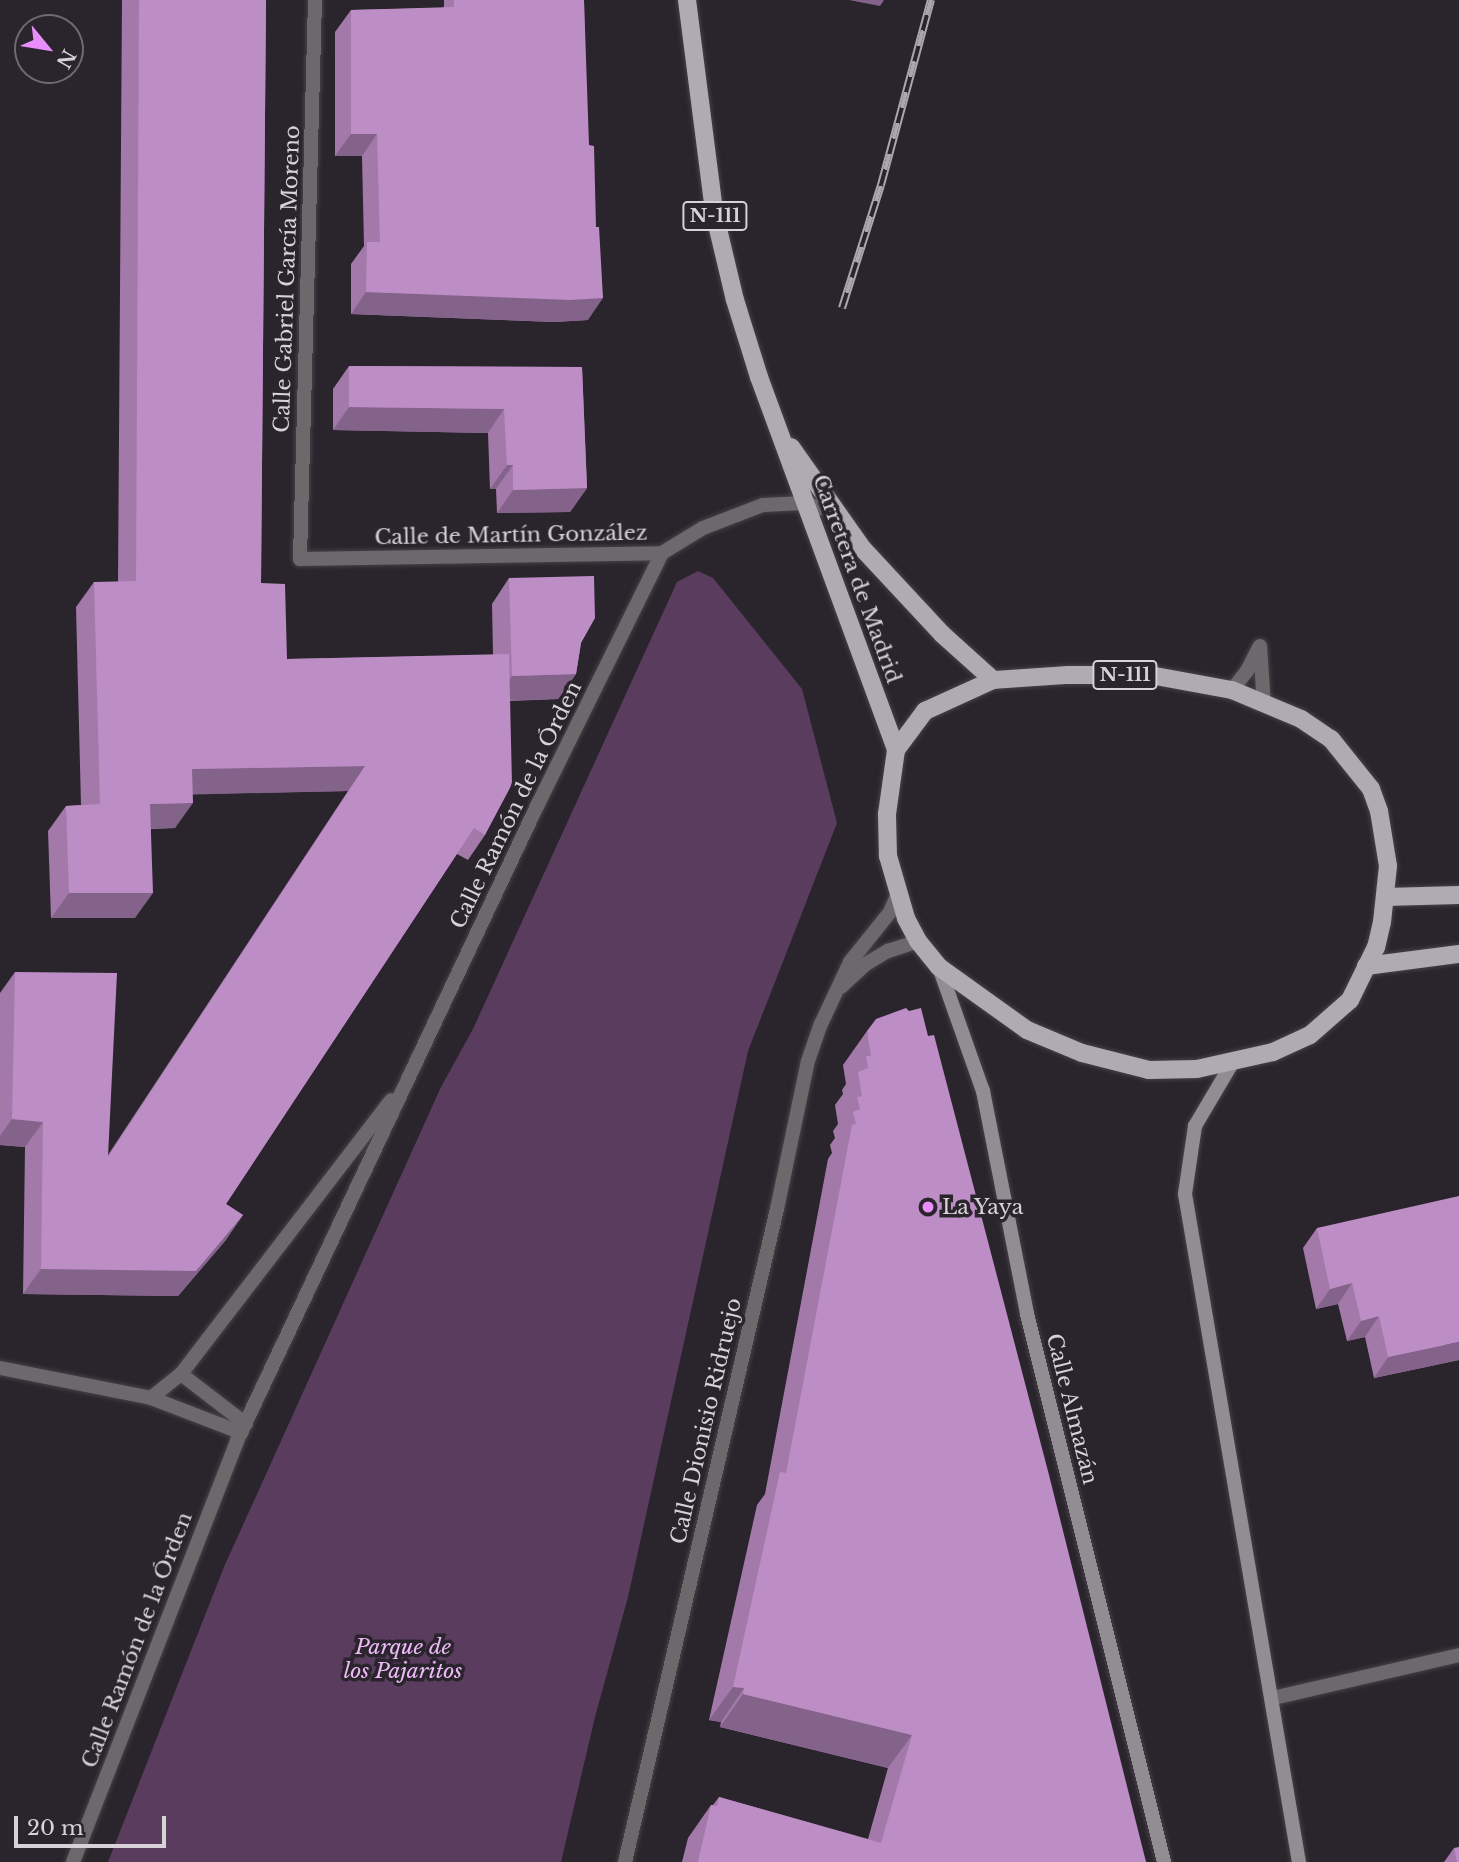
<!DOCTYPE html>
<html>
<head>
<meta charset="utf-8">
<style>
  body { margin:0 }
  #map { position:relative; width:1459px; height:1862px; overflow:hidden; background:#2a252c; font-family:"Libre Baskerville",serif }
  div>[style] { position:absolute }
  [style*='--x'] { left:calc(var(--x)*1px); top:calc(var(--y)*1px); width:calc(var(--w)*1px); rotate:calc(var(--a)*1deg) }
  .green>* { inset:0; background:#5a3c5f }
  .roads { filter:drop-shadow(0 0 2px #464147) drop-shadow(0 0 2px #464147) }
  .lane>* { height:14px; margin:-7px; padding:0 7px; transform-origin:7px; border-radius:7px; background:#6c686c }
  .street>* { height:14px; margin:-7px; padding:0 7px; transform-origin:7px; border-radius:7px; background:#6c686c }
  .secondary>* { height:14px; margin:-7px; padding:0 7px; transform-origin:7px; border-radius:7px; background:#928d93 }
  .primary>* { height:18px; margin:-9px; padding:0 9px; transform-origin:9px; border-radius:9px; background:#b0aab2 }
  .rail>* { height:8px; margin-top:-4px; transform-origin:0; background:repeating-linear-gradient(90deg,#2a252c 0 16px,#aca7ad 0 32px); box-sizing:border-box; border-block:2px solid #aca7ad }
  .wall>* { inset:0; background:#a379aa }
  .shaded-wall>* { inset:0; background:#84638b }
  .building>* { inset:0; background:#bd8dc6 }
  .dots>* { width:19px; height:19px; translate:-50% -50%; box-sizing:border-box; border:4px solid #2a252c; border-radius:50% }
  span { translate:-50% -50%; white-space:nowrap; text-align:center; line-height:1.15; -webkit-text-stroke:7px #2a252c; paint-order:stroke }
  .shield-label span { padding:2px 5px; background:#2a252c; border:2px solid; border-radius:5px; -webkit-text-stroke-width:0 }
  .shield-label { font-size:19px; color:#d6d2d7; font-weight:700 }
  .street-label { font-size:21px; color:#d6d2d7 }
  .poi-label { font-size:21px; color:#d6d2d7 }
  .left { translate:0 -50%; text-align:left }
  .park-label { font-size:21px; color:#edb9f7; font-style:italic }
  .north { position:absolute; left:14px; top:14px; width:70px; height:70px; box-sizing:border-box; background:#2a252c; border:2px solid #6f6a70; border-radius:50%; rotate:120deg; font-size:19px; font-weight:700; line-height:28px; text-align:center; color:#d6d2d7 }
  .north::after { content:''; display:block; margin:auto; width:24px; height:32px; background:#ea8dfc; clip-path:polygon(50% 0,100% 100%,50% 72%,0 100%) }
  .scale { position:absolute; left:14px; top:1816px; width:152px; height:32px; box-sizing:border-box; border:4px solid #d6d2d7; border-top:0; padding-left:9px; font-size:21px; line-height:24px; white-space:nowrap; color:#d6d2d7; -webkit-text-stroke:5px #2a252c; paint-order:stroke }
</style>
</head>
<body>
<div id="map">
  <div class="green">
    <div style="clip-path:polygon(698px 571px,713px 578px,802px 689px,837px 823px,748px 1051px,628px 1597px,595px 1717px,561px 1862px,108px 1862px,224px 1567px,441px 1087px,473px 1029px,677px 582px)"></div>
  </div>
  <div class="roads">
    <div class="lane">
      <div style="--x:1260;--y:646;--w:59;--a:86.1"></div>
      <div style="--x:1232;--y:690;--w:24;--a:-52"></div>
      <div style="--x:1247;--y:671;--w:27;--a:-63"></div>
    </div>
    <div class="street">
      <div style="--x:315;--y:0;--w:559;--a:91.54"></div>
      <div style="--x:300;--y:559;--w:362;--a:-0.9"></div>
      <div style="--x:662;--y:553;--w:48;--a:-31.4"></div>
      <div style="--x:703;--y:528;--w:64;--a:-21"></div>
      <div style="--x:763;--y:505;--w:41;--a:-2.8"></div>
      <div style="--x:804;--y:503;--w:32;--a:16"></div>
      <div style="--x:841;--y:987;--w:34;--a:-43"></div>
      <div style="--x:866;--y:964;--w:26;--a:-31"></div>
      <div style="--x:888;--y:951;--w:32;--a:-18"></div>
      <div style="--x:0;--y:1368;--w:154;--a:11.2"></div>
      <div style="--x:151;--y:1398;--w:97;--a:21"></div>
      <div style="--x:181;--y:1374;--w:82;--a:37.6"></div>
      <div style="--x:151;--y:1398;--w:38;--a:-39"></div>
      <div style="--x:181;--y:1374;--w:345;--a:-52.5"></div>
      <div style="--x:1273;--y:1698;--w:191;--a:-13"></div>
      <div style="--x:73;--y:1862;--w:452;--a:-68.7"></div>
      <div style="--x:237;--y:1441;--w:705;--a:-64.71"></div>
      <div style="--x:538;--y:804;--w:280;--a:-63.7"></div>
      <div style="--x:625;--y:1862;--w:670;--a:-76.9"></div>
      <div style="--x:777;--y:1209;--w:151;--a:-78.2"></div>
      <div style="--x:808;--y:1061;--w:39;--a:-71"></div>
      <div style="--x:821;--y:1024;--w:68;--a:-64.9"></div>
      <div style="--x:850;--y:962;--w:64;--a:-51.3"></div>
      <div style="--x:890;--y:912;--w:21;--a:-67"></div>
    </div>
    <div class="secondary">
      <div style="--x:939;--y:967;--w:132;--a:70.5"></div>
      <div style="--x:983;--y:1091;--w:227;--a:78.8"></div>
      <div style="--x:1027;--y:1314;--w:565;--a:75.96"></div>
      <div style="--x:1234;--y:1060;--w:77;--a:120.6"></div>
      <div style="--x:1195;--y:1126;--w:69;--a:98.4"></div>
      <div style="--x:1185;--y:1194;--w:678;--a:80.32"></div>
    </div>
    <div class="primary">
      <div style="--x:687;--y:0;--w:214;--a:82.7"></div>
      <div style="--x:714;--y:212;--w:90;--a:76.6"></div>
      <div style="--x:735;--y:300;--w:81;--a:72.7"></div>
      <div style="--x:759;--y:377;--w:397;--a:69.8"></div>
      <div style="--x:791;--y:447;--w:125;--a:54.8"></div>
      <div style="--x:863;--y:549;--w:116;--a:47.1"></div>
      <div style="--x:942;--y:634;--w:69;--a:42"></div>
      <div style="--x:1067;--y:675;--w:83;--a:0"></div>
      <div style="--x:1150;--y:675;--w:83;--a:10.4"></div>
      <div style="--x:1232;--y:690;--w:75;--a:22.8"></div>
      <div style="--x:1301;--y:719;--w:36;--a:34"></div>
      <div style="--x:1331;--y:739;--w:64;--a:51.3"></div>
      <div style="--x:1371;--y:789;--w:23;--a:70"></div>
      <div style="--x:1379;--y:811;--w:56;--a:80.7"></div>
      <div style="--x:1388;--y:866;--w:56;--a:96.1"></div>
      <div style="--x:1382;--y:922;--w:26;--a:103"></div>
      <div style="--x:1376;--y:947;--w:59;--a:116.1"></div>
      <div style="--x:1350;--y:1000;--w:53;--a:138.8"></div>
      <div style="--x:1310;--y:1035;--w:41;--a:155.3"></div>
      <div style="--x:1273;--y:1052;--w:78;--a:167.4"></div>
      <div style="--x:1197;--y:1069;--w:48;--a:178.8"></div>
      <div style="--x:1149;--y:1070;--w:69;--a:-165.8"></div>
      <div style="--x:1082;--y:1053;--w:60;--a:-157.3"></div>
      <div style="--x:1027;--y:1030;--w:108;--a:-144.4"></div>
      <div style="--x:939;--y:967;--w:33;--a:-129"></div>
      <div style="--x:918;--y:941;--w:26;--a:-118"></div>
      <div style="--x:906;--y:918;--w:65;--a:-106.2"></div>
      <div style="--x:888;--y:856;--w:42;--a:-91.4"></div>
      <div style="--x:887;--y:814;--w:65;--a:-82"></div>
      <div style="--x:896;--y:750;--w:49;--a:-53.4"></div>
      <div style="--x:925;--y:711;--w:75;--a:-24.5"></div>
      <div style="--x:993;--y:680;--w:74;--a:-3.9"></div>
      <div style="--x:1385;--y:897;--w:74;--a:-1.5"></div>
      <div style="--x:1366;--y:966;--w:94;--a:-7.4"></div>
    </div>
  </div>
  <div class="rail">
    <div style="--x:842;--y:308;--w:129;--a:-72.4"></div>
    <div style="--x:881;--y:185;--w:192;--a:-74.9"></div>
  </div>
  <div class="wall">
    <div style="clip-path:polygon(122px 0,266px 0,261px 583px,287px 659px,493px 655px,492px 604px,509px 578px,581px 643px,576px 674px,558px 699px,510px 701px,485px 835px,468px 860px,457px 854px,226px 1204px,243px 1215px,225px 1241px,178px 1296px,23px 1294px,25px 1147px,0 1145px,0 993px,15px 972px,108px 1155px,348px 791px,193px 794px,175px 828px,151px 829px,135px 918px,51px 918px,48px 831px,66px 806px,81px 805px,76px 607px,94px 582px,118px 582px)"></div>
    <div style="clip-path:polygon(444px 0,584px 0,588px 320px,554px 322px,351px 314px,351px 264px,364px 246px,362px 156px,335px 156px,335px 32px,351px 10px,443px 8px,444px 6px)"></div>
    <div style="clip-path:polygon(349px 366px,582px 367px,587px 488px,570px 512px,497px 513px,496px 489px,490px 489px,488px 433px,333px 430px,333px 389px)"></div>
    <div style="clip-path:polygon(867px 1031px,1146px 1862px,682px 1862px,688px 1838px,711px 1805px,713px 1805px,719px 1797px,868px 1839px,888px 1768px,720px 1727px,721px 1722px,709px 1720px,757px 1505px,765px 1494px,828px 1159px,832px 1153px,830px 1145px,835px 1138px,833px 1131px,838px 1124px,835px 1105px,843px 1094px,842px 1090px,846px 1084px,843px 1065px)"></div>
    <div style="clip-path:polygon(1317px 1228px,1459px 1360px,1374px 1378px,1365px 1337px,1347px 1341px,1338px 1304px,1316px 1309px,1303px 1248px)"></div>
    <div style="clip-path:polygon(1454px 1848px,1459px 1862px,1444px 1862px)"></div>
  </div>
  <div class="shaded-wall">
    <div style="clip-path:polygon(849px 0,884px 0,880px 6px)"></div>
    <div style="clip-path:polygon(351px 134px,377px 134px,362px 156px,335px 156px)"></div>
    <div style="clip-path:polygon(366px 292px,603px 298px,588px 320px,554px 322px,351px 314px)"></div>
    <div style="clip-path:polygon(349px 407px,504px 409px,488px 433px,333px 430px)"></div>
    <div style="clip-path:polygon(507px 465px,513px 465px,496px 489px,490px 489px)"></div>
    <div style="clip-path:polygon(587px 488px,570px 512px,497px 513px,513px 490px)"></div>
    <div style="clip-path:polygon(576px 674px,558px 699px,494px 701px,512px 676px)"></div>
    <div style="clip-path:polygon(365px 766px,348px 791px,174px 795px,192px 769px)"></div>
    <div style="clip-path:polygon(193px 803px,175px 828px,133px 829px,150px 804px)"></div>
    <div style="clip-path:polygon(69px 893px,153px 893px,135px 918px,51px 918px)"></div>
    <div style="clip-path:polygon(12px 1119px,43px 1122px,25px 1147px,0 1145px,0 1136px)"></div>
    <div style="clip-path:polygon(243px 1215px,225px 1241px,178px 1296px,23px 1294px,41px 1269px)"></div>
    <div style="clip-path:polygon(1352px 1283px,1338px 1304px,1316px 1309px,1330px 1289px)"></div>
    <div style="clip-path:polygon(1379px 1316px,1365px 1337px,1347px 1341px,1361px 1321px)"></div>
    <div style="clip-path:polygon(1459px 1342px,1459px 1360px,1374px 1378px,1388px 1357px)"></div>
    <div style="clip-path:polygon(733px 1687px,744px 1688px,721px 1722px,709px 1720px)"></div>
    <div style="clip-path:polygon(743px 1694px,912px 1735px,888px 1768px,720px 1727px)"></div>
  </div>
  <div class="building">
    <div style="clip-path:polygon(139px 0,266px 0,261px 583px,285px 584px,287px 659px,509px 654px,512px 784px,485px 835px,474px 828px,226px 1204px,243px 1215px,196px 1271px,41px 1269px,43px 1122px,12px 1119px,15px 972px,117px 973px,108px 1157px,365px 766px,192px 769px,193px 803px,150px 804px,153px 893px,69px 893px,66px 806px,100px 804px,94px 582px,136px 581px)"></div>
    <div style="clip-path:polygon(454px 0,584px 0,589px 145px,594px 146px,596px 227px,599px 227px,603px 298px,570px 300px,366px 292px,367px 242px,380px 242px,377px 134px,351px 134px,351px 10px,454px 7px)"></div>
    <div style="clip-path:polygon(349px 366px,582px 367px,587px 488px,513px 490px,513px 465px,507px 465px,504px 409px,349px 407px)"></div>
    <div style="clip-path:polygon(594px 576px,595px 618px,581px 643px,576px 674px,512px 676px,509px 578px)"></div>
    <div style="clip-path:polygon(906px 1008px,909px 1011px,921px 1008px,928px 1036px,934px 1035px,1049px 1475px,1146px 1862px,698px 1862px,711px 1805px,717px 1806px,719px 1797px,881px 1843px,912px 1735px,743px 1694px,744px 1688px,733px 1687px,780px 1472px,786px 1473px,852px 1125px,856px 1124px,853px 1112px,860px 1109px,857px 1097px,862px 1096px,858px 1072px,868px 1068px,866px 1056px,871px 1056px,867px 1031px,876px 1019px)"></div>
    <div style="clip-path:polygon(1459px 1196px,1459px 1342px,1388px 1357px,1379px 1316px,1361px 1321px,1352px 1283px,1330px 1289px,1317px 1228px)"></div>
    <div style="clip-path:polygon(1459px 1847px,1459px 1862px,1457px 1862px,1454px 1848px)"></div>
  </div>
  <div class="dots">
    <div style="left:928px;top:1207px;background:#ea8dfc"></div>
  </div>
  <div class="shield-label">
    <span style="left:715px;top:216px">N-111</span>
    <span style="left:1125px;top:675px">N-111</span>
  </div>
  <div class="street-label">
    <span style="left:287px;top:279px;rotate:-88deg">Calle Gabriel García Moreno</span>
    <span style="left:511px;top:535px;rotate:-1deg">Calle de Martín González</span>
    <span style="left:857px;top:579px;rotate:70deg">Carretera de Madrid</span>
    <span style="left:516px;top:805px;rotate:-64deg">Calle Ramón de la Órden</span>
    <span style="left:1072px;top:1409px;rotate:76deg">Calle Almazán</span>
    <span style="left:706px;top:1421px;rotate:-77deg">Calle Dionisio Ridruejo</span>
    <span style="left:137px;top:1640px;rotate:-69deg">Calle Ramón de la Órden</span>
  </div>
  <div class="poi-label">
    <span class="left" style="left:942px;top:1207px">La Yaya</span>
  </div>
  <div class="park-label">
    <span style="left:403px;top:1659px">Parque de<br>los Pajaritos</span>
  </div>
  <div class="north">N</div>
  <div class="scale">20 m</div>
</div>
</body>
</html>
